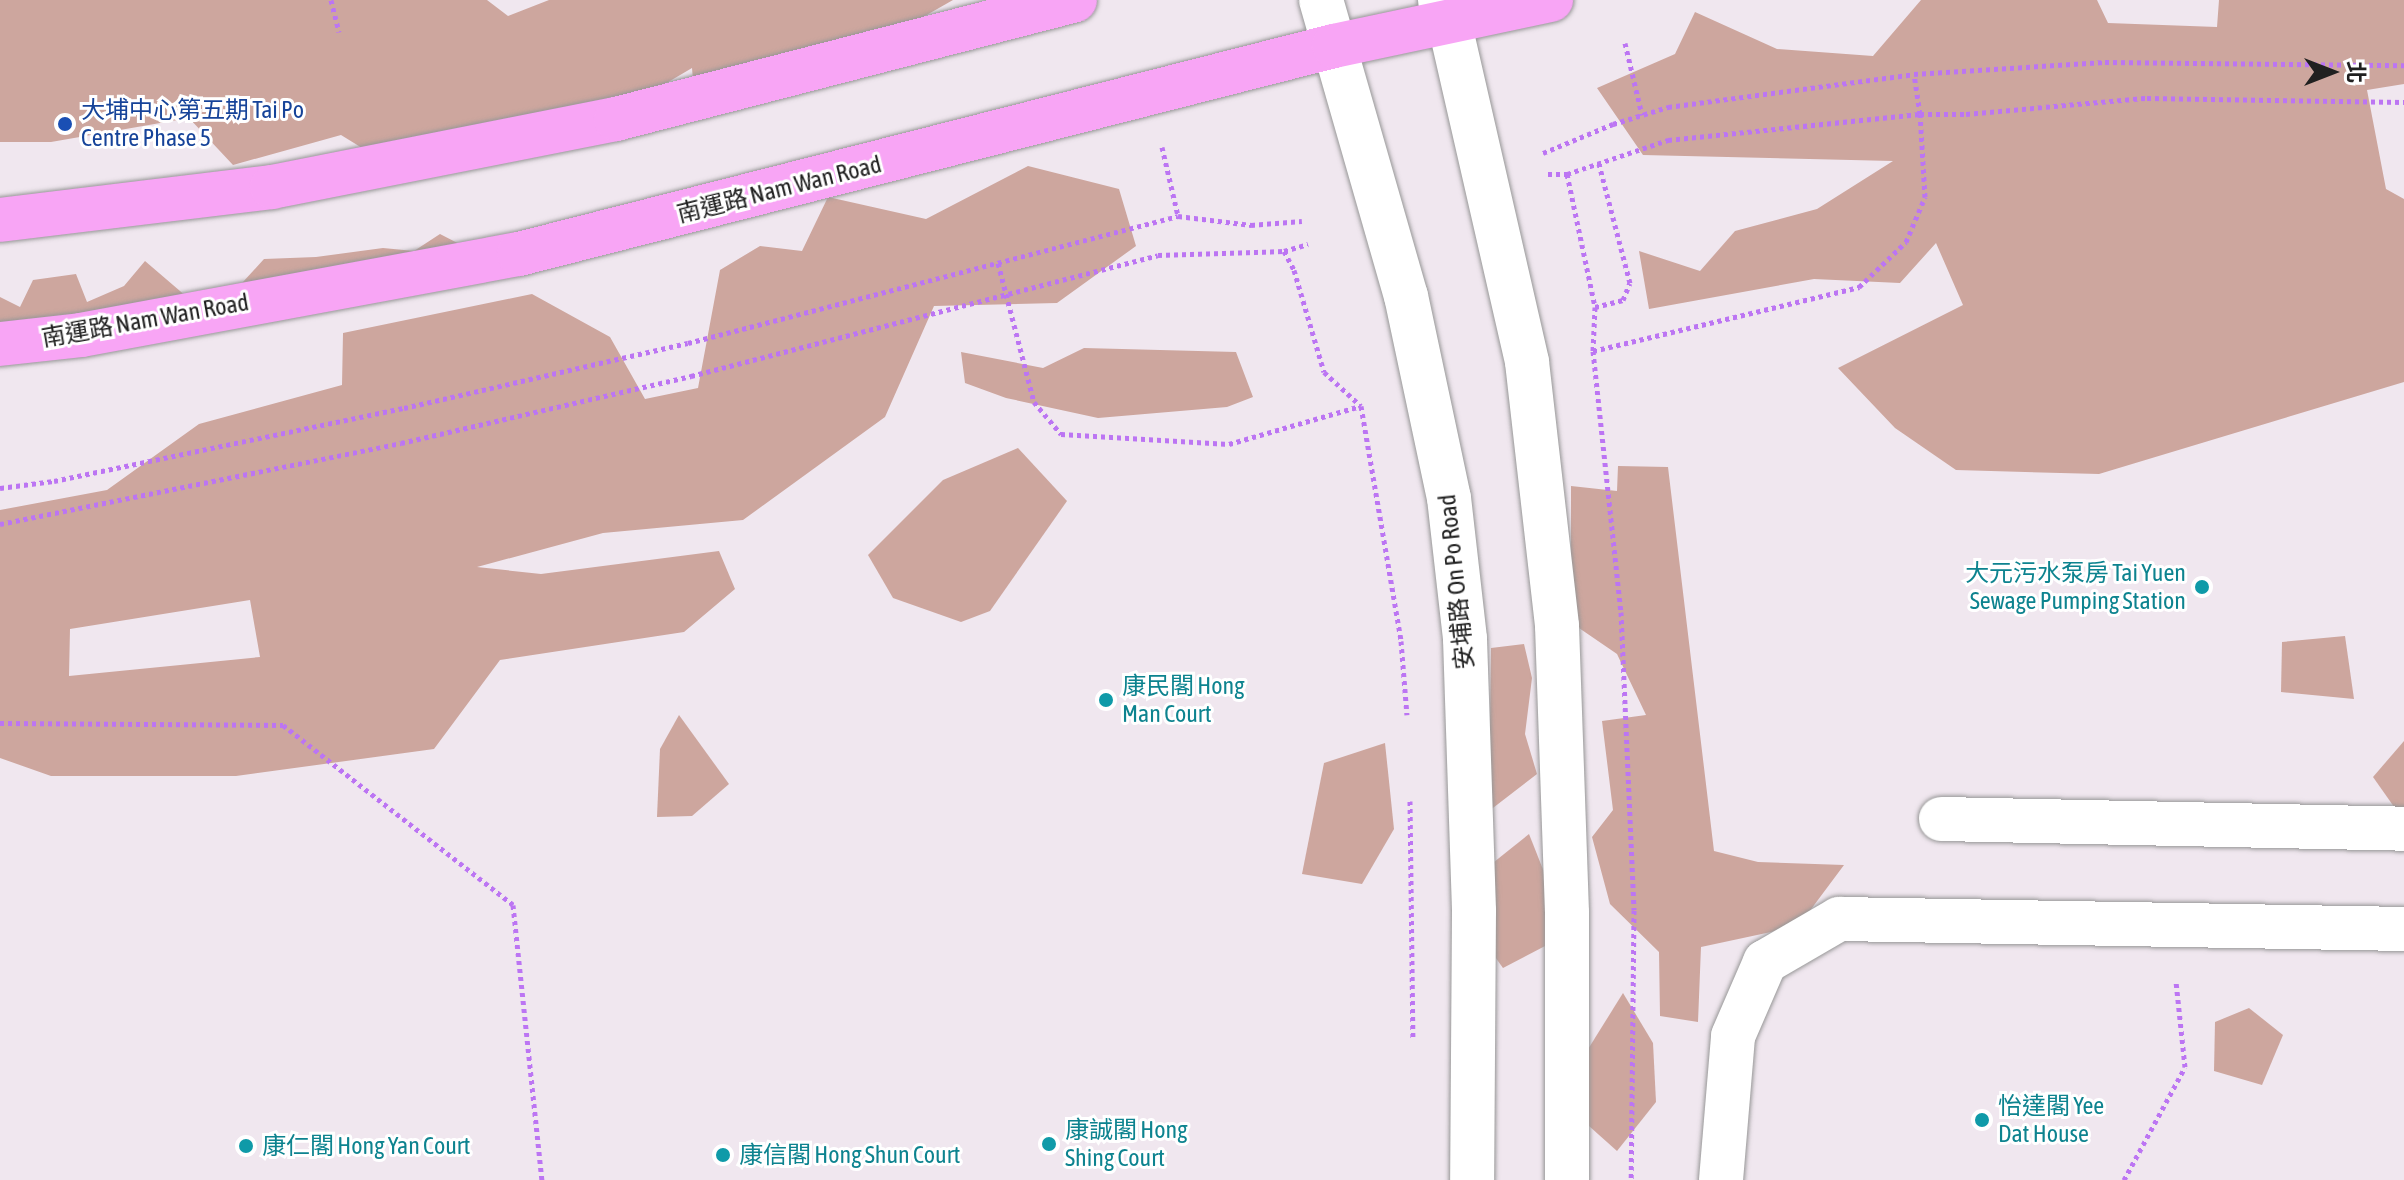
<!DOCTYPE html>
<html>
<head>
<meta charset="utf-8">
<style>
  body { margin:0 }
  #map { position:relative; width:2404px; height:1180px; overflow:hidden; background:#f0e7ef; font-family:"Asap Condensed","Noto Sans TC",sans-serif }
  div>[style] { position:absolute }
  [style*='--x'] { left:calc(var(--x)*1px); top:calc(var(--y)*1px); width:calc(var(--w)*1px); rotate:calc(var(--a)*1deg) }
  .forest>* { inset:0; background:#cda69e }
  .path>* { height:5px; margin-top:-2.5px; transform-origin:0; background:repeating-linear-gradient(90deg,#bc75f3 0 4px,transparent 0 8px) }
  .roads { filter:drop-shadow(0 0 2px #979797) drop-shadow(0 0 2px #979797) }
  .minor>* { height:44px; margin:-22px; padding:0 22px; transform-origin:22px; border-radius:22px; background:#fff }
  .major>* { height:44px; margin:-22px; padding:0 22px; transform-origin:22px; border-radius:22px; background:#f8a5f5 }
  .dots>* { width:22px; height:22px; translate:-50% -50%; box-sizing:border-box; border:4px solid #fff; border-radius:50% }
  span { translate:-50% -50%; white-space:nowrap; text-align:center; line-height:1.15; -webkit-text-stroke:6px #fff; paint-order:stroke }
  .transit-label { font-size:24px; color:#164399 }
  .left { translate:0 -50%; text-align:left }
  .street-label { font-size:24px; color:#202020 }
  .culture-label { font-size:24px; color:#0d838f }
  .right { translate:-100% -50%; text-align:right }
  .north { position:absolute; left:2292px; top:32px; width:80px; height:80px; -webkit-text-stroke:6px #fff; paint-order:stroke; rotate:90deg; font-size:22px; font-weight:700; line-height:32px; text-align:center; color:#202020 }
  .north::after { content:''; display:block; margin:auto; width:28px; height:36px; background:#202020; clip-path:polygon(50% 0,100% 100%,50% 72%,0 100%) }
</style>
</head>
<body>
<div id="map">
  <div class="forest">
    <div style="clip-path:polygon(0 0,487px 0,508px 16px,549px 0,953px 0,881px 41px,696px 117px,692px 68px,631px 104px,393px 167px,341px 135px,233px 165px,189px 118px,51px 142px,0 142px)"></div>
    <div style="clip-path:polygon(1921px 0,2097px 0,2108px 23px,2217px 27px,2219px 0,2404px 0,2404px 84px,2367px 90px,2386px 189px,2404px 199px,2404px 382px,2099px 474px,1956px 470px,1895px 428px,1838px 368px,1963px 305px,1936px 243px,1900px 283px,1814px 279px,1649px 309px,1639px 251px,1700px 271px,1735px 231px,1817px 209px,1893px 161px,1643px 155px,1597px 88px,1675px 54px,1695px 12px,1777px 49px,1873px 56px)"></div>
    <div style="clip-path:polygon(evenodd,1028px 166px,1119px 189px,1136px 246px,1057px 303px,934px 306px,885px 417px,743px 520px,603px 533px,477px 567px,541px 574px,719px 551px,735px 589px,684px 632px,500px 660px,434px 749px,236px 776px,51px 776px,0 758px,0 510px,107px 490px,199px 424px,342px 385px,343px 333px,532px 294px,610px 337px,645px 399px,698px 388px,720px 270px,760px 246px,802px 251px,828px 197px,926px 219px,1028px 166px,250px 600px,260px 657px,69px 676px,70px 629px,250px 600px)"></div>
    <div style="clip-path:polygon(440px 234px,469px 249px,242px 283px,264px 259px,316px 257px,383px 248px,414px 251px)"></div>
    <div style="clip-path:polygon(145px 261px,187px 297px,0 344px,0 297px,20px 307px,33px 280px,76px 274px,87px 302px,124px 286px)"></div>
    <div style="clip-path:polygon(1084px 348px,1236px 352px,1253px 397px,1227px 407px,1098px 418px,1006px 398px,965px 383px,961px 352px,1043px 368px)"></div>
    <div style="clip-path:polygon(1018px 448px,1067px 501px,990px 611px,961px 622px,893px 598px,868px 555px,943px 480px)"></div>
    <div style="clip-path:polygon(1618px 466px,1668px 467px,1714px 851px,1758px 862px,1844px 865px,1803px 920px,1771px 932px,1701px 947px,1698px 1022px,1660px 1016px,1659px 952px,1610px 904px,1592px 837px,1613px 810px,1602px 721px,1646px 715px,1617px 654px,1579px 628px,1571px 581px,1571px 486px,1617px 491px)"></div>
    <div style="clip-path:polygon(2345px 636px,2354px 699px,2281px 692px,2282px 642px)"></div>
    <div style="clip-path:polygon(1524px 644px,1532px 678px,1525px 734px,1537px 774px,1489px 811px,1491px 648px)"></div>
    <div style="clip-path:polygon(679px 715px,729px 784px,692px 816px,657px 817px,660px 749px)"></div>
    <div style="clip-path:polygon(2404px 741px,2404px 821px,2373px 777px)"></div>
    <div style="clip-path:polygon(1385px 743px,1394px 829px,1362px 884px,1302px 874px,1324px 763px)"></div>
    <div style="clip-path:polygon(1529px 834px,1546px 877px,1547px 945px,1503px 968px,1485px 943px,1484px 870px)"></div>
    <div style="clip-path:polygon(1623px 993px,1653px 1043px,1656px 1102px,1617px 1151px,1589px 1126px,1585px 1054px)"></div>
    <div style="clip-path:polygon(2249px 1008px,2283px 1035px,2262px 1085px,2214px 1071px,2215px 1022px)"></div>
  </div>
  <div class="path">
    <div style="--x:331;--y:0;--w:33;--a:76"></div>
    <div style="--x:1625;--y:43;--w:74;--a:76.7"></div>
    <div style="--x:1162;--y:147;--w:71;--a:76.9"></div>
    <div style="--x:1543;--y:153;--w:76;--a:-22.5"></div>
    <div style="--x:1613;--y:124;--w:58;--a:-17.2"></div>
    <div style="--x:1668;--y:107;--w:248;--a:-7.6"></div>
    <div style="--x:1914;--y:74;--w:191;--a:-3.6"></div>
    <div style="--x:2105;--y:62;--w:299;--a:0.6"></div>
    <div style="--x:1548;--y:174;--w:19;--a:0"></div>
    <div style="--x:1567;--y:174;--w:107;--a:-18.6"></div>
    <div style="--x:1668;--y:140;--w:253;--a:-5.9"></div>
    <div style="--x:1920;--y:114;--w:46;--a:0"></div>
    <div style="--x:1966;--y:114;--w:182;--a:-5.1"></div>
    <div style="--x:2147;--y:98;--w:257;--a:0.9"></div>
    <div style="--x:1567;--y:174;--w:136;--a:78.1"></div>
    <div style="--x:1595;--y:307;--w:44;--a:92.6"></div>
    <div style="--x:1593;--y:351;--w:262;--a:83.9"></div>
    <div style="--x:1621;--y:612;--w:298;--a:87.5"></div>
    <div style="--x:1634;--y:910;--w:270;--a:90.6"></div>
    <div style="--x:1284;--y:251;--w:21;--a:62"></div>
    <div style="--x:1294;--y:270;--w:106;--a:73.6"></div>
    <div style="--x:1324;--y:372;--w:50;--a:42.6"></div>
    <div style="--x:1361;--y:406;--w:238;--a:80.3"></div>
    <div style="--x:1401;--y:641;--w:74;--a:85.4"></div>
    <div style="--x:998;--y:263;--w:144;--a:75.5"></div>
    <div style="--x:1034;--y:402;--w:42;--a:49.8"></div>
    <div style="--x:1061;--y:434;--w:168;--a:3.4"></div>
    <div style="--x:1229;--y:444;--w:137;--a:-16.1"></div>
    <div style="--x:1595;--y:307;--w:29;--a:-14"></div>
    <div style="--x:1623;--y:300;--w:18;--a:-68"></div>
    <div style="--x:1630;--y:283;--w:123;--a:-104.6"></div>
    <div style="--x:1593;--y:351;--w:274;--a:-13.5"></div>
    <div style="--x:1859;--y:287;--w:65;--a:-43.8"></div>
    <div style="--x:1906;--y:242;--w:49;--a:-67.1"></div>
    <div style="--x:1925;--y:197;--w:83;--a:-93.4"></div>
    <div style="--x:1920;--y:114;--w:40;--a:-98.5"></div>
    <div style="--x:0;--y:488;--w:54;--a:-7.4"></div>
    <div style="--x:54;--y:481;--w:358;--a:-11.8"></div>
    <div style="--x:404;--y:408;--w:291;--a:-12.9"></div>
    <div style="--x:688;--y:343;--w:506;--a:-14.53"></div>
    <div style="--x:1178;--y:216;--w:74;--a:7"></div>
    <div style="--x:1251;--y:225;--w:51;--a:-4.5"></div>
    <div style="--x:0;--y:524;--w:409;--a:-11.4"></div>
    <div style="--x:401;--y:443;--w:298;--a:-13"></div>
    <div style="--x:691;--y:376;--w:482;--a:-14.5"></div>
    <div style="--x:1158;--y:255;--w:126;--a:-1.8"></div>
    <div style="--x:1284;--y:251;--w:25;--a:-16"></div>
    <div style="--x:0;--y:723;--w:283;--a:0.4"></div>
    <div style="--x:283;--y:725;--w:292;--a:38"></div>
    <div style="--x:513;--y:905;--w:277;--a:84"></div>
    <div style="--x:1410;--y:801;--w:238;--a:89.3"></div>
    <div style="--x:2124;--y:1180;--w:128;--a:-61.6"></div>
    <div style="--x:2185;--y:1067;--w:86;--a:-96"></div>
  </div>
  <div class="roads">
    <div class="minor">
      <div style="--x:1321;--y:0;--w:308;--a:74"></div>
      <div style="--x:1406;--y:296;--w:207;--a:78"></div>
      <div style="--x:1449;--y:498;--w:142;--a:83.5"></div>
      <div style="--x:1465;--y:639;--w:272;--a:88.1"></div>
      <div style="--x:1474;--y:911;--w:269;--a:90.4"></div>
      <div style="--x:1440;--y:0;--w:23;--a:67"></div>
      <div style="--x:1449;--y:21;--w:350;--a:77.1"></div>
      <div style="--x:1527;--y:362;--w:266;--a:83.5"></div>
      <div style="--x:1557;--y:626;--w:287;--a:88"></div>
      <div style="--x:1567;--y:913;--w:267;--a:90"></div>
      <div style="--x:1941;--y:819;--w:463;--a:1.2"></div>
      <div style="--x:1721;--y:1180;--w:144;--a:-85.2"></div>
      <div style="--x:1733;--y:1036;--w:81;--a:-66.6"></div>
      <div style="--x:1765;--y:962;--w:86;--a:-30.2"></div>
      <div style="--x:1839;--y:919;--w:565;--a:1.01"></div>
    </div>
    <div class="major">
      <div style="--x:0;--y:220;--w:274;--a:-6.9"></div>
      <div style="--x:272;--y:187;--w:351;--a:-11.2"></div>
      <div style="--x:616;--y:119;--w:474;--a:-14.5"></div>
      <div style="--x:0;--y:344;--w:81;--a:-6.3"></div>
      <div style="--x:81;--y:335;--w:445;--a:-10.5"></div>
      <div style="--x:519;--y:254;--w:841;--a:-14.32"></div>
      <div style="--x:1334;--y:46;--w:222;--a:-12"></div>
    </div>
  </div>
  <div class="dots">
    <div style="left:65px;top:124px;background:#1a4fb4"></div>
    <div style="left:2202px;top:587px;background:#0f9aa8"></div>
    <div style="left:1106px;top:700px;background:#0f9aa8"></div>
    <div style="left:1982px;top:1120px;background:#0f9aa8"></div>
    <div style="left:1049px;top:1144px;background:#0f9aa8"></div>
    <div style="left:246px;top:1146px;background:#0f9aa8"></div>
    <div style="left:723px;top:1155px;background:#0f9aa8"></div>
  </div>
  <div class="transit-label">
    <span class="left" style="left:81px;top:124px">大埔中心第五期 Tai Po<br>Centre Phase 5</span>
  </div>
  <div class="street-label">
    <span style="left:779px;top:189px;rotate:-14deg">南運路 Nam Wan Road</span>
    <span style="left:145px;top:320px;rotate:-10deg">南運路 Nam Wan Road</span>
    <span style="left:1456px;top:582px;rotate:-96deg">安埔路 On Po Road</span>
  </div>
  <div class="culture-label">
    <span class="right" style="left:2186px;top:587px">大元污水泵房 Tai Yuen<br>Sewage Pumping Station</span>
    <span class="left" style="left:1122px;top:700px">康民閣 Hong<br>Man Court</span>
    <span class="left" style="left:1998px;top:1120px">怡達閣 Yee<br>Dat House</span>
    <span class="left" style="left:1065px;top:1144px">康誠閣 Hong<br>Shing Court</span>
    <span class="left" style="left:262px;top:1146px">康仁閣 Hong Yan Court</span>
    <span class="left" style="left:739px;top:1155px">康信閣 Hong Shun Court</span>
  </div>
  <div class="north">北</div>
</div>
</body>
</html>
